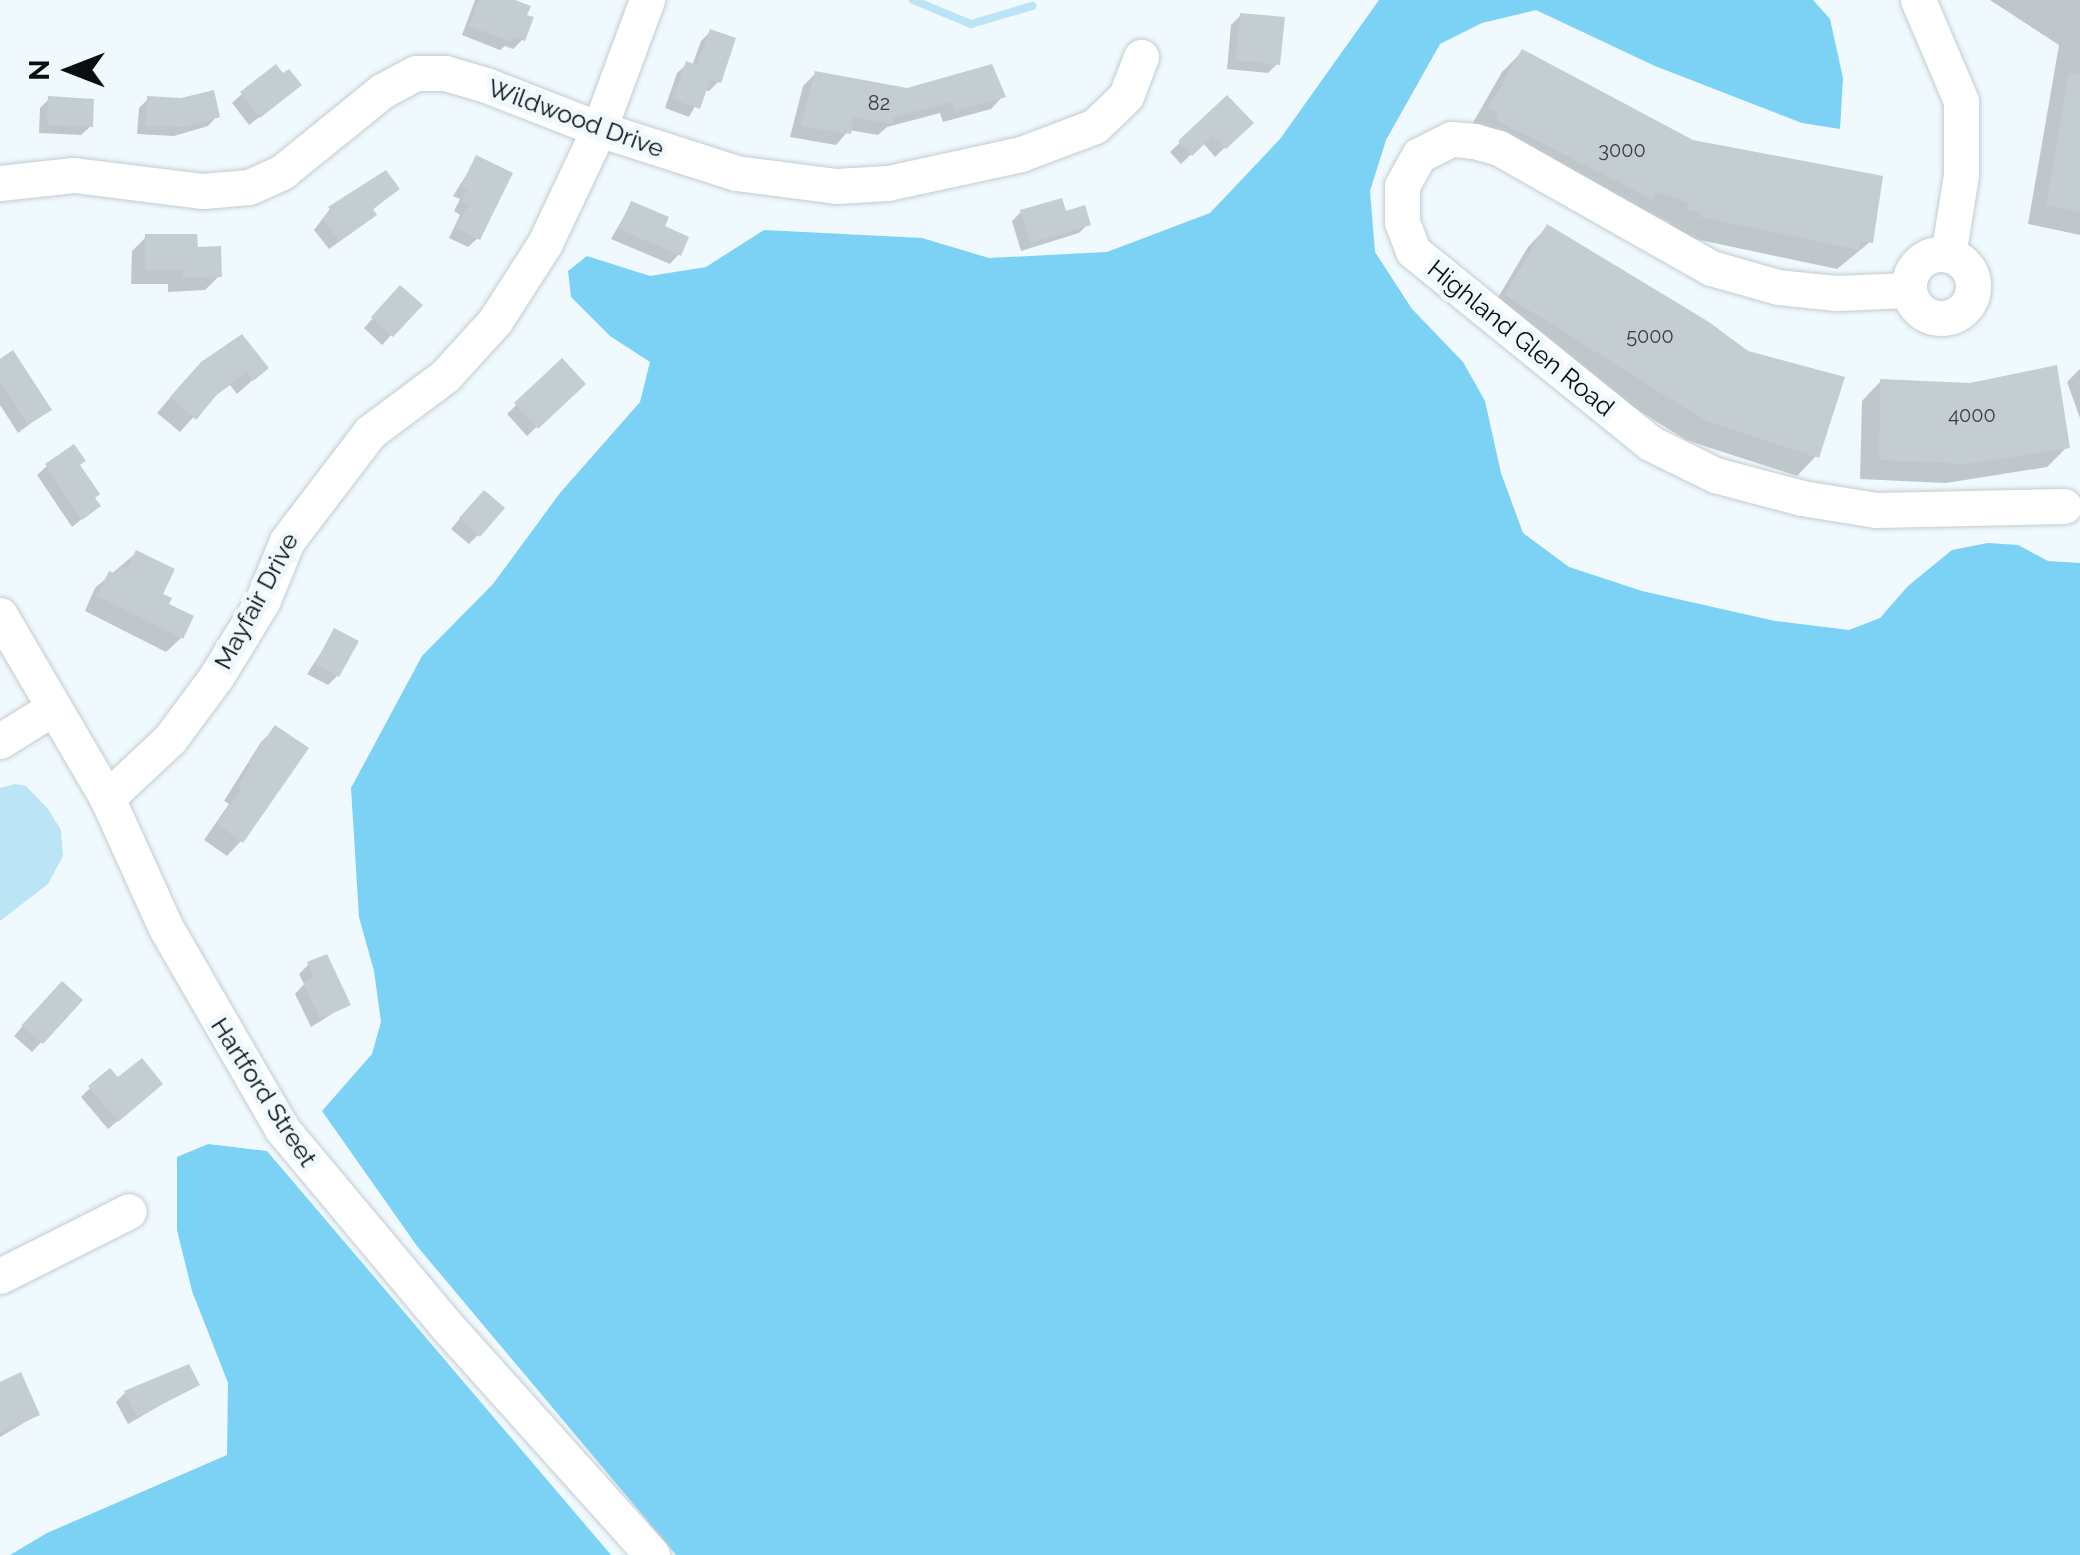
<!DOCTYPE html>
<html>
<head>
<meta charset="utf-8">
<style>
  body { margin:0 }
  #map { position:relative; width:2080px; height:1555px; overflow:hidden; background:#eff9fe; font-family:Raleway,sans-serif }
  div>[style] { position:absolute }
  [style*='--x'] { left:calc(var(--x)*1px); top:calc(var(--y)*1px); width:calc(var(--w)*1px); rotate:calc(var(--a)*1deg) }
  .forest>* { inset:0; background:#7bd2f4 }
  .water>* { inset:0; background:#bbe4f5 }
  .shadow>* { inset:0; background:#0003 }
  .stream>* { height:8px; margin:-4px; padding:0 4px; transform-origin:4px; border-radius:4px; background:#bbe4f5 }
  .building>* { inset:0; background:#c3cdd2 }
  .roads { filter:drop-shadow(0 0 2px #c2ccd1) drop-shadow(0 0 2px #c2ccd1) }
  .minor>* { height:35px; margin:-17.5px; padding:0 17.5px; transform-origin:17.5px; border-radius:17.5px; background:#fff }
  .minor>.ring { margin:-17.5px; padding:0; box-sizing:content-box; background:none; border:35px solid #fff; border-radius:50% }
  span { translate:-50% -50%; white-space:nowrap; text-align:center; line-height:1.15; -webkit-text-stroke:10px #eff9fe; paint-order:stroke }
  .number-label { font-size:20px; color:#383e40 }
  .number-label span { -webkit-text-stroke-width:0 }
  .street-label { font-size:25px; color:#0a0e0f }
  .north { position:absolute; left:20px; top:20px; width:100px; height:100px; -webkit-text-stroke:8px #eff9fe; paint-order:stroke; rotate:270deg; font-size:28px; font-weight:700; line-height:40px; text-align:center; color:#0a0e0f }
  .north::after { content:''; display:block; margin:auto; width:35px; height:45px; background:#0a0e0f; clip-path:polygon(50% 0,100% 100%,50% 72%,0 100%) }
</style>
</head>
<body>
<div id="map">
  <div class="forest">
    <div style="clip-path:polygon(1379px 0,1813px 0,1830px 19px,1843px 78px,1840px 129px,1802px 123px,1655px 66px,1536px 10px,1482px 23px,1440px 44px,1386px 140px,1370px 191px,1375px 252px,1412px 309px,1463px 362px,1485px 401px,1501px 473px,1523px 533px,1569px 567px,1642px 591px,1775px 621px,1849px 630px,1880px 618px,1908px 586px,1952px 550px,1988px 543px,2018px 545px,2048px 561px,2080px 563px,2080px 1555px,676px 1555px,417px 1246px,322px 1111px,372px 1054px,381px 1022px,374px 971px,359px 917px,351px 788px,422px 656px,493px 584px,560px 493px,640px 402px,650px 362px,610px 336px,571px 297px,568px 271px,587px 256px,650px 276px,706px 267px,764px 230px,922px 238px,989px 258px,1107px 252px,1210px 213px,1280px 139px)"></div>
    <div style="clip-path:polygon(208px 1144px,267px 1151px,611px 1555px,10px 1555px,47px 1533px,227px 1455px,228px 1383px,192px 1291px,177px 1230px,177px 1157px)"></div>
  </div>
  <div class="water">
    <div style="clip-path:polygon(15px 784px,26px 786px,48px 809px,61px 830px,63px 856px,48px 884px,0 921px,0 788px)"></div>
  </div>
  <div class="shadow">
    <div style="clip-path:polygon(475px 0,509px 0,523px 39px,513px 49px,505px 46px,500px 50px,462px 35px)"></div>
    <div style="clip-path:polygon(1990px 0,2080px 0,2080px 235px,2028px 224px,2059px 45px)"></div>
    <div style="clip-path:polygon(1241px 15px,1277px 64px,1268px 73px,1227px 69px,1231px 25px)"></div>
    <div style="clip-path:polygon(710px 32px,718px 82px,709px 91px,704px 90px,689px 117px,665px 108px,677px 73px,687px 64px,692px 66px,701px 41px)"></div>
    <div style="clip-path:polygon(1522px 52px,1692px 143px,1870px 242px,1837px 269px,1681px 236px,1669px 230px,1670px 223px,1470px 128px,1502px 72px)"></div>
    <div style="clip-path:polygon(815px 74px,907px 90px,1003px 96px,991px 109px,943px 122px,940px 113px,887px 127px,878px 135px,849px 130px,836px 145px,790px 137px,803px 86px)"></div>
    <div style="clip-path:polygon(242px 94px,289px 94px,249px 125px,232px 103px)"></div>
    <div style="clip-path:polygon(1227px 98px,1250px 123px,1215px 157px,1203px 143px,1181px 164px,1170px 152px)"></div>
    <div style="clip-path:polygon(49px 99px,91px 126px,81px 135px,39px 133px,40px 108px)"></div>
    <div style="clip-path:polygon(148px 99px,217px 116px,208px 126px,174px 136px,137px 134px,139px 108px)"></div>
    <div style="clip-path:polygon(477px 158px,478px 238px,468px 247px,449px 238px,460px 215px,454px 211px,460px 199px,453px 196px)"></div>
    <div style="clip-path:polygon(397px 189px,371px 211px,374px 215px,364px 224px,329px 249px,314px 230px,330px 209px)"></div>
    <div style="clip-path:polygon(631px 204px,662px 228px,679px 254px,670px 264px,611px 239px)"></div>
    <div style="clip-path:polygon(1021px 212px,1064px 214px,1088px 224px,1079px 233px,1021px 251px,1012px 221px)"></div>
    <div style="clip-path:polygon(1547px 227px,1816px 456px,1797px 476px,1686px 440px,1487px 316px,1528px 247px)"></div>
    <div style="clip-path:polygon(146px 237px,195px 249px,219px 276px,205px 290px,168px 292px,168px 284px,131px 284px,132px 251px)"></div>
    <div style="clip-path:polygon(400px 288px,419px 305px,382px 345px,364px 328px)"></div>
    <div style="clip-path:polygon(562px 361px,583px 383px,527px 436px,507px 414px)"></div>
    <div style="clip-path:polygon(0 362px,49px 409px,18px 433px,0 405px)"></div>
    <div style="clip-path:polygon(266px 368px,237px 394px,230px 385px,208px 401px,180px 432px,157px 413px,186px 379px)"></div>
    <div style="clip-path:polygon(2080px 369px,2080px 418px,2067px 382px)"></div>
    <div style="clip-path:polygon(1881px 381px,2067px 447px,2047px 467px,1946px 483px,1860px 479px,1862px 401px)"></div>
    <div style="clip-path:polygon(47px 466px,77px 466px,98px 506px,72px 527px,37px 475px)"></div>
    <div style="clip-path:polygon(474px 502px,478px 535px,469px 544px,451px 529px)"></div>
    <div style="clip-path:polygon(136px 553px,181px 638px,166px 652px,85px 611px,95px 588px)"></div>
    <div style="clip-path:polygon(335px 631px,337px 676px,328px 685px,307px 674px)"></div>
    <div style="clip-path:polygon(276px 728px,241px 841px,227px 856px,204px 840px,229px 804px,224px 801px,261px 742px)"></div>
    <div style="clip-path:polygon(309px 964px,348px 1004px,311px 1027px,295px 994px,304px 984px,299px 974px)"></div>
    <div style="clip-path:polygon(52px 993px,80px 1001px,32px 1052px,14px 1036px)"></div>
    <div style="clip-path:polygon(118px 1081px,151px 1093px,108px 1129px,81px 1097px,90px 1088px)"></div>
    <div style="clip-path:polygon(197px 1384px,128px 1424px,116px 1402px,125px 1393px)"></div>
    <div style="clip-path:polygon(0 1385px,37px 1415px,0 1437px)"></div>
  </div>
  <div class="stream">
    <div style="--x:913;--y:0;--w:63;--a:22.5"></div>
    <div style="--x:971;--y:24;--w:64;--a:-16.4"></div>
  </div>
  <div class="building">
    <div style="clip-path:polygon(479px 0,515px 0,531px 6px,527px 15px,534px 17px,525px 41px,514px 37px,512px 42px,469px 26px)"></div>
    <div style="clip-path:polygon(1240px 13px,1285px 17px,1280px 65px,1235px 60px)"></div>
    <div style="clip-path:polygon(710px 29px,736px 38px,721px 83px,710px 80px,700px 109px,673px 99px,686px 61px,697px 65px)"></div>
    <div style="clip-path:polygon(1522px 49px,1693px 140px,1883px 176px,1873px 243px,1860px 241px,1859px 250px,1700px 217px,1700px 212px,1687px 210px,1689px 203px,1657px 192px,1652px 199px,1495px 120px,1498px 114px,1488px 108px)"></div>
    <div style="clip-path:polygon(276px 64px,283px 73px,289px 69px,302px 85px,260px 118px,240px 92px)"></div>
    <div style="clip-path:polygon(992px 64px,1006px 97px,955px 111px,952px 102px,894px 117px,893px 124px,853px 117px,851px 134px,801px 126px,815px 71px,907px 88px)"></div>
    <div style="clip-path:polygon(2069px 73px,2080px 74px,2080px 212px,2046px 205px)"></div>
    <div style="clip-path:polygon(214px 90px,220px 117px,186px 127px,146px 126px,147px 96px,181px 98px)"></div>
    <div style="clip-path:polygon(1227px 95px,1254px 123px,1226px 149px,1213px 136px,1192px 156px,1178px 141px)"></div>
    <div style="clip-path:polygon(48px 96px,94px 99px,93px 127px,47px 125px)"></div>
    <div style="clip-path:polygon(476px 155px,513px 173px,480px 240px,456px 228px,468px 205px,461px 202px,467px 190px,461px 186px)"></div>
    <div style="clip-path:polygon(386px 170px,400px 189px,373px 209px,377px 215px,340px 241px,322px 219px,332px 211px,328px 207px)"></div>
    <div style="clip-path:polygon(1062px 198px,1066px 211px,1085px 205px,1091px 225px,1030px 243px,1020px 210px)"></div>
    <div style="clip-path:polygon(631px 201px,669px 217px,665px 226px,689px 237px,681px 256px,619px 229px)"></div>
    <div style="clip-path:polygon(1547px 224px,1709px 322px,1748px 351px,1845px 377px,1819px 458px,1706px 421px,1505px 295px)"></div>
    <div style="clip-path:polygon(145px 234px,197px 234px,198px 247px,221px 246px,222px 277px,182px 278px,182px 270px,145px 270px)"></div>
    <div style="clip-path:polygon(400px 285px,423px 305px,393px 337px,371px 317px)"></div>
    <div style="clip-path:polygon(242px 334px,269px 368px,253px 381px,246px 372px,219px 392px,196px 420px,170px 397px,201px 362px)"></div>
    <div style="clip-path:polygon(13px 350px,52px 410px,28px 425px,0 382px,0 359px)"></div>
    <div style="clip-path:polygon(562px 358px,586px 384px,538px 429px,514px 403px)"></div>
    <div style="clip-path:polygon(2057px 365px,2070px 448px,1967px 464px,1879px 460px,1880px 379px,1970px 383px)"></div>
    <div style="clip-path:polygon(74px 444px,86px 461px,80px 465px,100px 494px,95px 498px,101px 506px,82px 520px,45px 464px)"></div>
    <div style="clip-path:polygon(484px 490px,505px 508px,480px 537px,459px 518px)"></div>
    <div style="clip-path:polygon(136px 550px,175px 569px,163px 594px,172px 598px,169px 604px,194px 616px,183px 639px,97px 596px,109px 571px,116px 574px,120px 566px,127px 569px)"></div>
    <div style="clip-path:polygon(334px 628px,359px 641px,339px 677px,315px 664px)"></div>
    <div style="clip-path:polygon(275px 725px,309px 748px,243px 843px,217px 824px,242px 789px,237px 786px,251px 766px,248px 763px)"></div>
    <div style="clip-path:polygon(327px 954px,351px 1005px,320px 1019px,303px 982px,314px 977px,307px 962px)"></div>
    <div style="clip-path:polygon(62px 981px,83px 1000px,43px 1044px,21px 1026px)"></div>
    <div style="clip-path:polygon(142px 1058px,163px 1084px,118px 1122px,88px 1086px,110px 1068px,118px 1077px)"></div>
    <div style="clip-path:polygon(189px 1364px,200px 1385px,137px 1417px,124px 1391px)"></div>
    <div style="clip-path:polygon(21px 1372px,40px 1415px,0 1433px,0 1382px)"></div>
  </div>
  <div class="roads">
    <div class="minor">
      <div style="--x:1918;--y:0;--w:110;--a:66.9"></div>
      <div style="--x:1961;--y:101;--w:74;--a:90"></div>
      <div style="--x:1961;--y:175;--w:81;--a:99.2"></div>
      <div style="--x:0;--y:183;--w:74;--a:-6.2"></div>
      <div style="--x:74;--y:175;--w:130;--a:7.1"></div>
      <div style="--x:203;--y:191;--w:46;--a:-5"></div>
      <div style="--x:249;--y:187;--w:36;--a:-24"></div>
      <div style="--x:282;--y:172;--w:129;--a:-39"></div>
      <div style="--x:382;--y:91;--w:38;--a:-28"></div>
      <div style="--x:416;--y:73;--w:29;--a:0"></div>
      <div style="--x:445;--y:73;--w:43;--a:16.3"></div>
      <div style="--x:486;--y:85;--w:121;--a:21.3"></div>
      <div style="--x:599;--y:129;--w:144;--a:17.8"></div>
      <div style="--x:736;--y:173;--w:101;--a:7.4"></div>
      <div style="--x:836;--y:186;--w:52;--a:-3.3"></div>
      <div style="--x:888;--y:183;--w:136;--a:-12.3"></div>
      <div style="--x:1021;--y:154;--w:79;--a:-20.7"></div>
      <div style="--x:1095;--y:126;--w:43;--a:-44.1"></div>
      <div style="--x:1126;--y:96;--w:42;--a:-69"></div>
      <div class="ring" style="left:1909px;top:254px;width:29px;height:29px"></div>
      <div style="--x:1909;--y:290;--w:73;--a:177.6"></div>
      <div style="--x:1836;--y:293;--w:58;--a:-174.1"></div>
      <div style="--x:1778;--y:287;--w:70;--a:-164.2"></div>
      <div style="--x:1711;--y:268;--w:244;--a:-150.5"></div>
      <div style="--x:1499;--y:148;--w:25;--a:-164"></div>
      <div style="--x:1475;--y:141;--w:24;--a:-175"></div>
      <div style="--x:1451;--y:139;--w:36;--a:153"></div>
      <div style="--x:1419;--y:155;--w:35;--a:119"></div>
      <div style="--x:1402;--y:186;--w:36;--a:90"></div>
      <div style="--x:1402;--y:222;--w:31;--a:69"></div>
      <div style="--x:1413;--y:251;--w:305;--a:39"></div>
      <div style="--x:1650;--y:443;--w:72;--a:26.2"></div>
      <div style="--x:1715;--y:475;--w:90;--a:14.8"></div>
      <div style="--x:1802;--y:498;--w:75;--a:9.2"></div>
      <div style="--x:1876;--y:510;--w:188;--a:-1.2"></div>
      <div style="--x:0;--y:615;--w:212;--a:59.7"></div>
      <div style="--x:107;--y:798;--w:143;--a:65.6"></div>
      <div style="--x:166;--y:928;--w:232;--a:60"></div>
      <div style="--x:282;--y:1129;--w:254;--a:50.1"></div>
      <div style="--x:445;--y:1324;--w:310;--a:48.1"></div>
      <div style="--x:0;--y:741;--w:62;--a:-31.9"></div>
      <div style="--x:107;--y:798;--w:86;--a:-43.1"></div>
      <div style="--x:170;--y:739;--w:77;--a:-53.4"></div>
      <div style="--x:216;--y:677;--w:88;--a:-58.5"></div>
      <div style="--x:262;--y:602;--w:66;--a:-67.7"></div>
      <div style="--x:287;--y:541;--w:137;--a:-52.7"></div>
      <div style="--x:370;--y:432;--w:94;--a:-36.7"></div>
      <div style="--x:445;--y:376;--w:74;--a:-47.7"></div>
      <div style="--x:495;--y:321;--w:93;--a:-57.3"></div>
      <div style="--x:545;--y:243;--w:126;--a:-64.7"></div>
      <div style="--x:599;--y:129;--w:138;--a:-69.6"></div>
      <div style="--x:0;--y:1276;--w:144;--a:-26.7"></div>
    </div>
  </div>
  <div class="number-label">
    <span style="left:879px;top:103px">82</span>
    <span style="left:1622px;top:150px">3000</span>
    <span style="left:1650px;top:336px">5000</span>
    <span style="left:1972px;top:415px">4000</span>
  </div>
  <div class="street-label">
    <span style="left:576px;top:118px;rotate:20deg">Wildwood Drive</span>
    <span style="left:1521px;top:338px;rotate:39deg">Highland Glen Road</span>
    <span style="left:256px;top:601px;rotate:-62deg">Mayfair Drive</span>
    <span style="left:264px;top:1092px;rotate:57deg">Hartford Street</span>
  </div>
  <div class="north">N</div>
</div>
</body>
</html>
